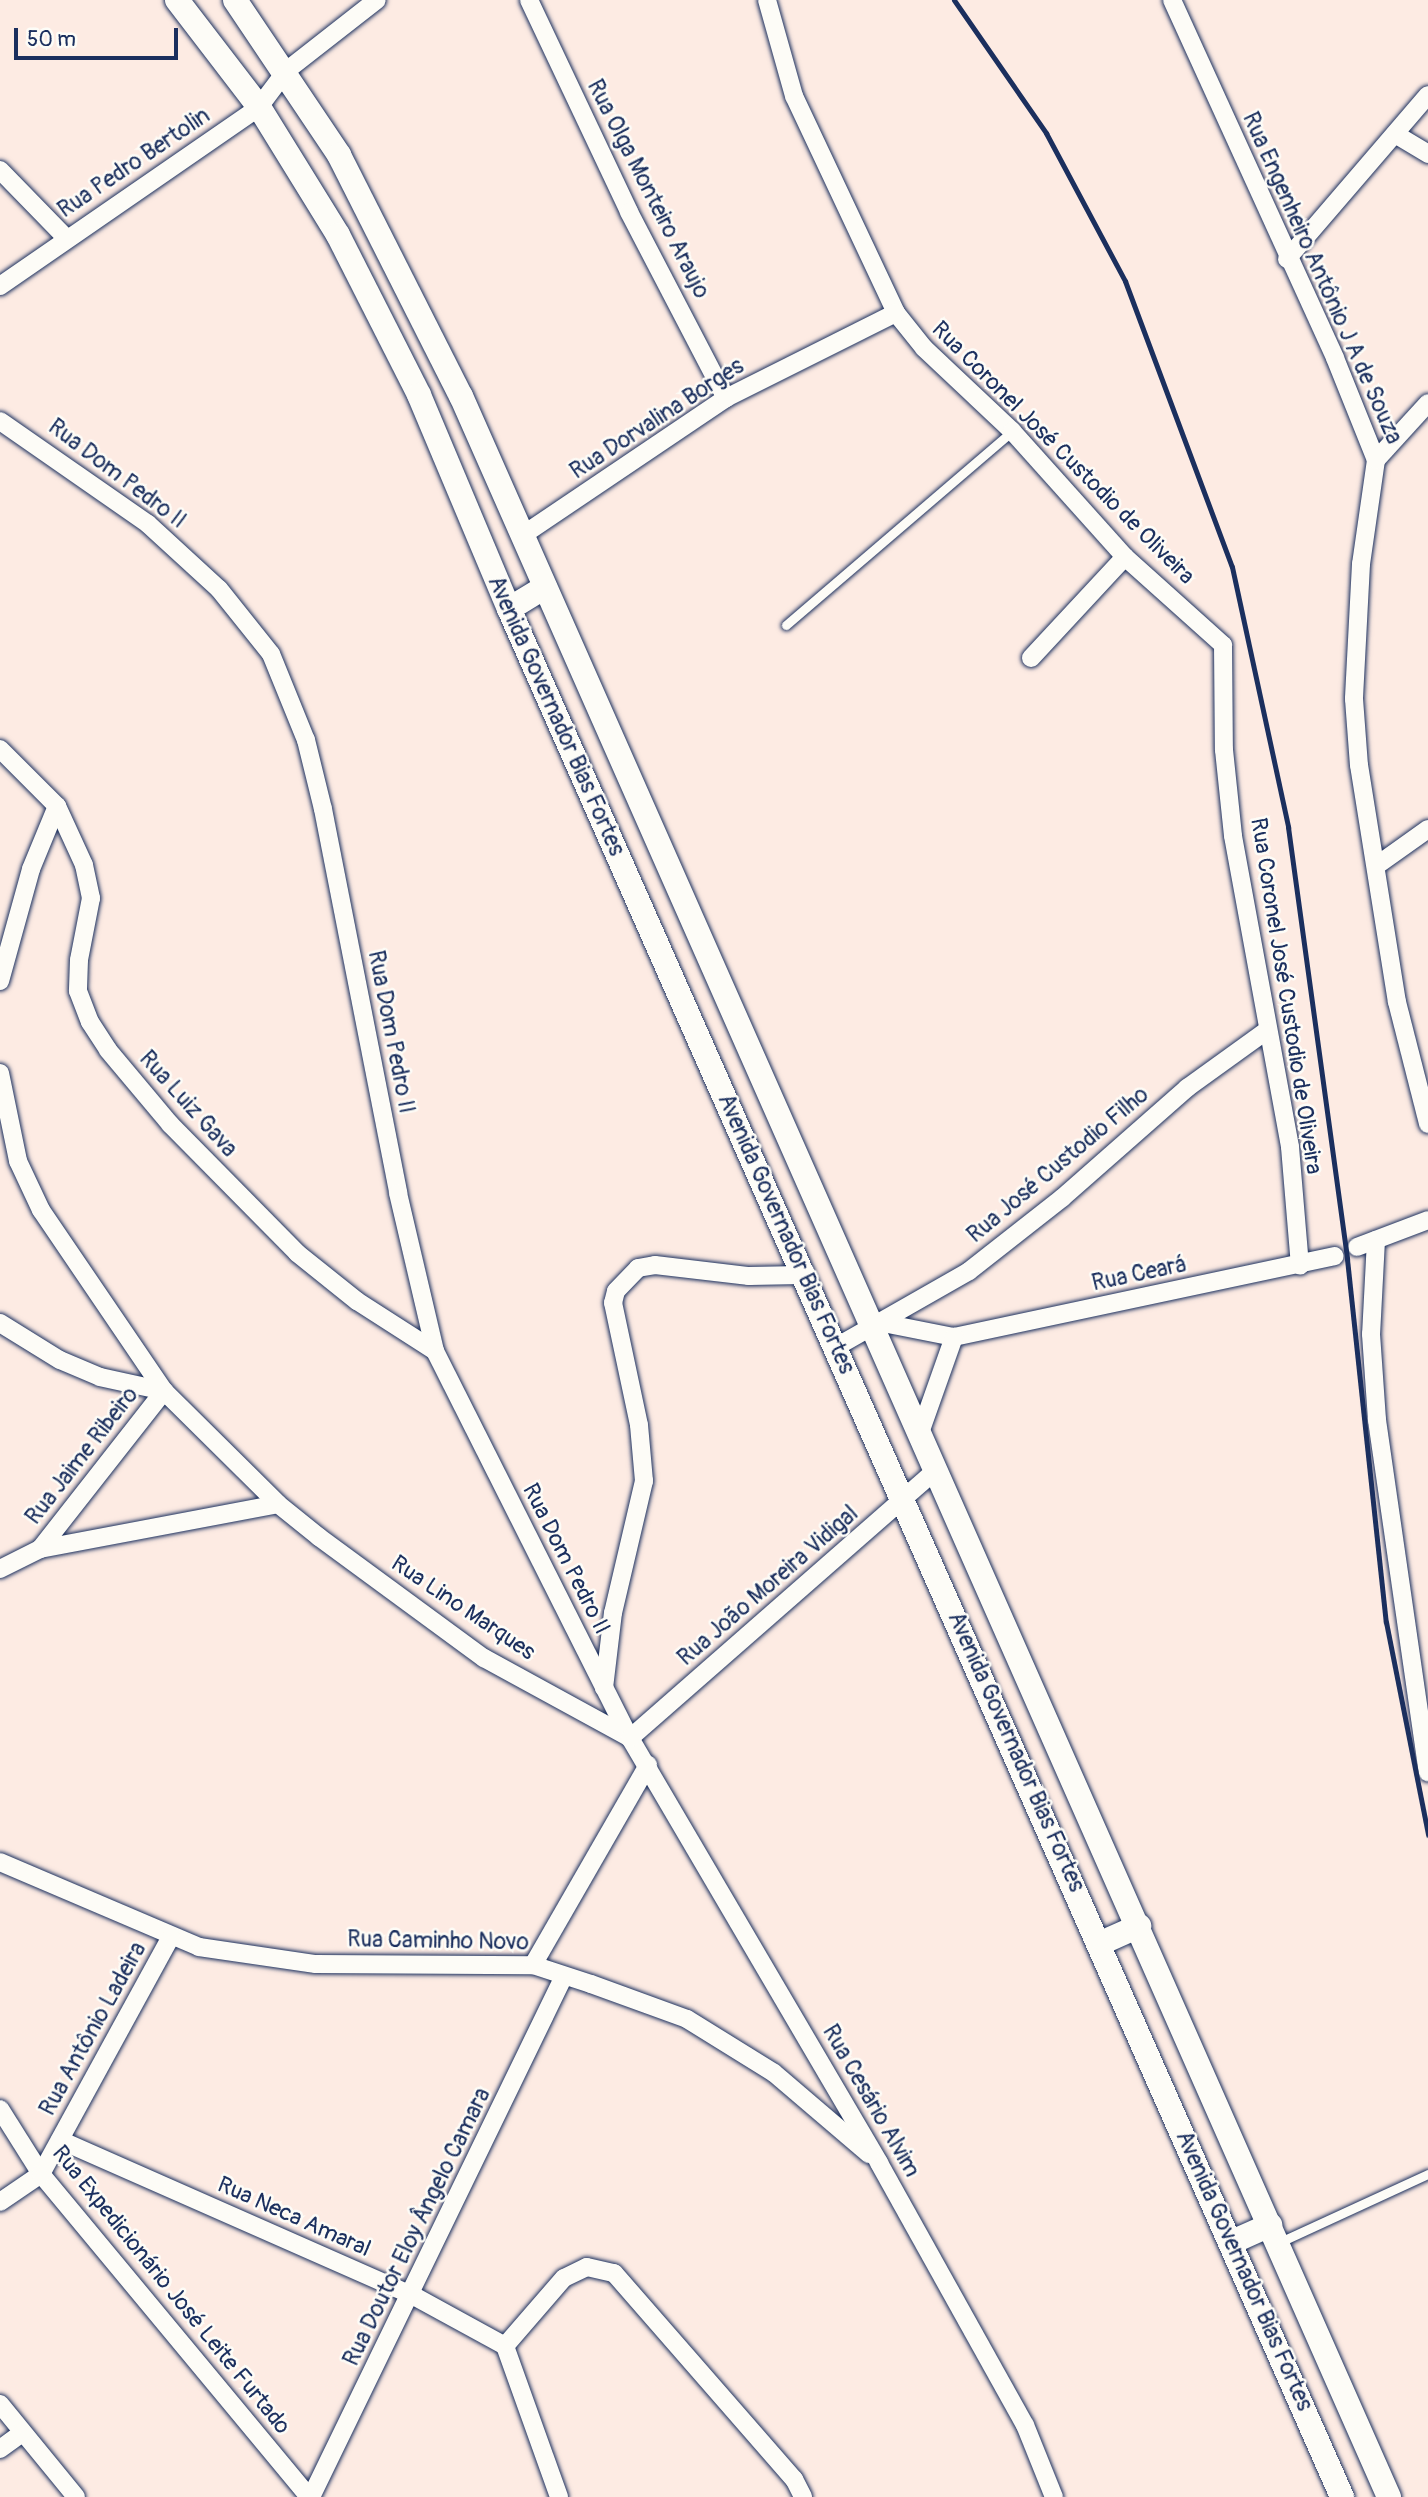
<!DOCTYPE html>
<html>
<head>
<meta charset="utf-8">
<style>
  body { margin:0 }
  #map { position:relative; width:1428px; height:2497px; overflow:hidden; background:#fdebe3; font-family:Pangolin,sans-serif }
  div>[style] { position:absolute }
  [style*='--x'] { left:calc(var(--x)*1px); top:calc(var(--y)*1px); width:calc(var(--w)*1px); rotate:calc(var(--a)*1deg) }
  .roads { filter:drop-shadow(0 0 2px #1b2f5e) drop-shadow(0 0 2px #1b2f5e) }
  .lane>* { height:9px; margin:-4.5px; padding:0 4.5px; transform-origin:4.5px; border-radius:4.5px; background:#fdfcf7 }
  .street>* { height:18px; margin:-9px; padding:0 9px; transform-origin:9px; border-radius:9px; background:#fdfcf7 }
  .secondary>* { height:24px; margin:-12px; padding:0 12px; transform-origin:12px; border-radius:12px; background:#fdfcf7 }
  .rail>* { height:5px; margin:-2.5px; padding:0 2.5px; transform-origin:2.5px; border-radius:2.5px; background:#1b2f5e }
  span { translate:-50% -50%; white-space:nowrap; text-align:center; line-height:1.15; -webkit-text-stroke:5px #fdfcf7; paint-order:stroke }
  .street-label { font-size:23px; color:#1b2f5e }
  .scale { position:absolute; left:14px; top:28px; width:164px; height:32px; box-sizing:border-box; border:4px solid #1b2f5e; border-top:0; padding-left:9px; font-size:21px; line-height:24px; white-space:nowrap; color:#1b2f5e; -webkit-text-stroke:5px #fdfcf7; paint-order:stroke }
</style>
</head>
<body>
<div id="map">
  <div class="roads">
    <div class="lane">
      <div style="--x:786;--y:625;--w:298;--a:-40.6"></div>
      <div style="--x:1280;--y:2242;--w:163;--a:-24.7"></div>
    </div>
    <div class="street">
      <div style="--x:529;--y:0;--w:234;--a:64.7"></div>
      <div style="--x:629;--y:212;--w:210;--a:62.5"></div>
      <div style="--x:767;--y:0;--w:100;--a:74.3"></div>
      <div style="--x:794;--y:96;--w:240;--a:64.8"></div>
      <div style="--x:896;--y:313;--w:45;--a:51.3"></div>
      <div style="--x:924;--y:348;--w:121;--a:43.3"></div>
      <div style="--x:1012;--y:431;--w:169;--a:48.1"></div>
      <div style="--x:1125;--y:557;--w:132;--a:41.9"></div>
      <div style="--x:1223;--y:645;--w:105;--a:89.5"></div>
      <div style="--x:1224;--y:750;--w:86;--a:84"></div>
      <div style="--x:1233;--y:836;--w:316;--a:79.6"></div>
      <div style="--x:1290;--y:1147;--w:119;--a:85.2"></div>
      <div style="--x:1172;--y:0;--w:393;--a:65.5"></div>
      <div style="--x:1335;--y:358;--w:110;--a:68.1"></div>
      <div style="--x:1376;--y:460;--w:105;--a:98.2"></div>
      <div style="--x:1361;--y:564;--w:135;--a:93"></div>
      <div style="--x:1354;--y:699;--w:66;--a:85.7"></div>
      <div style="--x:1359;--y:765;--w:240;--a:80.9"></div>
      <div style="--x:1397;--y:1002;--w:126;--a:75.7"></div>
      <div style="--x:1395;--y:134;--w:39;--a:31"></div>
      <div style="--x:0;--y:170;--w:96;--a:45.8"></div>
      <div style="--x:1287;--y:259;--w:216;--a:-49.3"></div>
      <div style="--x:0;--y:286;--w:315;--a:-34.6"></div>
      <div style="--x:259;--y:107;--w:45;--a:-53.1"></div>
      <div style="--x:286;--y:71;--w:115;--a:-38"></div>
      <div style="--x:0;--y:421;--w:180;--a:34.8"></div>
      <div style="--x:148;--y:524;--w:96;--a:42.5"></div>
      <div style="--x:219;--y:589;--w:83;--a:51.3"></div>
      <div style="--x:271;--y:654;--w:93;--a:67.9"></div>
      <div style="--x:306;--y:740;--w:71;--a:76.2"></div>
      <div style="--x:323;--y:809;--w:391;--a:78.9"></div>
      <div style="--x:398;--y:1193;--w:162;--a:76.8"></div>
      <div style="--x:435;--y:1351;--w:433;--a:63.3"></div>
      <div style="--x:630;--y:1738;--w:493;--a:59.6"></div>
      <div style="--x:879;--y:2163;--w:300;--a:60.9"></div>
      <div style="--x:1025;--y:2425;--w:78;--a:68.1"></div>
      <div style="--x:1376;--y:460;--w:77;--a:-47.6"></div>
      <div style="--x:523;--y:535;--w:245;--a:-34"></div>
      <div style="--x:726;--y:398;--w:190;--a:-26.6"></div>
      <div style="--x:1031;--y:658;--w:138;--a:-47.1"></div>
      <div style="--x:0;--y:749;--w:81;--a:45"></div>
      <div style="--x:57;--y:806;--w:65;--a:65.4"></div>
      <div style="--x:84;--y:865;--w:34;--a:78"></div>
      <div style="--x:91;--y:898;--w:63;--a:101"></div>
      <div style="--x:79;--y:960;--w:31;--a:92"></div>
      <div style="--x:78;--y:991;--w:33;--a:69"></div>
      <div style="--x:90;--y:1022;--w:33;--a:57"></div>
      <div style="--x:108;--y:1050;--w:97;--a:50"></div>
      <div style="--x:170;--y:1124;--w:181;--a:45.4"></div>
      <div style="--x:297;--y:1253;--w:77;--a:38.7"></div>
      <div style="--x:357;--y:1301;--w:93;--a:32.7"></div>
      <div style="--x:1376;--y:866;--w:64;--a:-35.4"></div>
      <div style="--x:0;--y:981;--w:116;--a:-74.5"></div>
      <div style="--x:31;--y:869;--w:68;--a:-67.6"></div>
      <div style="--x:0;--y:1073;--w:90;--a:78.4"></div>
      <div style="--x:18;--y:1161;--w:54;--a:64.9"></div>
      <div style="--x:41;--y:1210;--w:219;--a:55.8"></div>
      <div style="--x:164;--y:1391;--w:161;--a:44.7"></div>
      <div style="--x:278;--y:1504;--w:53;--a:38.8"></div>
      <div style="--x:319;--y:1537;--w:205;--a:36.3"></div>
      <div style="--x:484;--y:1658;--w:166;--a:28.7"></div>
      <div style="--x:1376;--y:1240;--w:94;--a:93"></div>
      <div style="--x:1371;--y:1334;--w:86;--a:86"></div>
      <div style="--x:1377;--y:1420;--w:356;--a:81.8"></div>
      <div style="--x:1357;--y:1247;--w:76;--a:-20.8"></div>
      <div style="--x:0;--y:1323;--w:70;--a:31.7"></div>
      <div style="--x:60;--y:1360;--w:43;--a:23"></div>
      <div style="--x:100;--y:1377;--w:66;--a:12.3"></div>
      <div style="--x:883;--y:1323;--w:72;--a:11.2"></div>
      <div style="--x:954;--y:1337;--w:389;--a:-12"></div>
      <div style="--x:836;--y:1347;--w:153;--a:-29.7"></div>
      <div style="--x:969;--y:1271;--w:118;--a:-38.1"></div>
      <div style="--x:1062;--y:1198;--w:167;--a:-41.3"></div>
      <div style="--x:1187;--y:1088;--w:97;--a:-35.8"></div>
      <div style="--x:921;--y:1430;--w:99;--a:-70.5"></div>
      <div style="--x:40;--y:1549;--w:242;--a:-10.7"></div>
      <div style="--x:0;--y:1569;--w:45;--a:-26.6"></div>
      <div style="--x:40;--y:1549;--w:201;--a:-51.9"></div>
      <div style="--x:604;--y:1688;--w:76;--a:-83.2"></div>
      <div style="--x:613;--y:1613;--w:136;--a:-76.8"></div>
      <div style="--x:644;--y:1481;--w:56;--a:-95.1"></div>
      <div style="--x:639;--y:1425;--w:125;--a:-102"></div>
      <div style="--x:613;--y:1303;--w:12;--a:-76"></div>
      <div style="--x:616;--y:1291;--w:32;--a:-46"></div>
      <div style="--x:638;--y:1268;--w:17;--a:-10"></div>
      <div style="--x:655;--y:1265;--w:95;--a:6.7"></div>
      <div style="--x:749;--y:1276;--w:53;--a:-1.1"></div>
      <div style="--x:630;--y:1738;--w:408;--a:-41.2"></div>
      <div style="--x:0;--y:1862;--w:216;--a:23.1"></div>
      <div style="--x:199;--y:1947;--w:118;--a:8.3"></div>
      <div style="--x:316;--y:1964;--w:217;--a:0.3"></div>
      <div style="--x:533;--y:1965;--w:61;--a:18.1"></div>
      <div style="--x:591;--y:1984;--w:102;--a:20"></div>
      <div style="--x:687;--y:2019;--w:102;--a:31.8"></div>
      <div style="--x:774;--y:2073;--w:125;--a:40.5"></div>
      <div style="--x:533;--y:1965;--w:231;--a:-60.1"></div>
      <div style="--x:0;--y:2109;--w:77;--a:57.8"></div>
      <div style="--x:41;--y:2174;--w:420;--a:50.3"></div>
      <div style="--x:60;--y:2140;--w:385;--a:23.8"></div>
      <div style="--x:412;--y:2295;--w:106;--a:28.7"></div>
      <div style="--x:0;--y:2202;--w:50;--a:-34.3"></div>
      <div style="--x:41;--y:2174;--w:270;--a:-61.3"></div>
      <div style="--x:505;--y:2346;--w:90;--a:-49.1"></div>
      <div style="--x:564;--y:2278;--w:25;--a:-26"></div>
      <div style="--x:587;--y:2267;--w:28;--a:13"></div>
      <div style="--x:614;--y:2273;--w:274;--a:48.9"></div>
      <div style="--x:794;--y:2479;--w:20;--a:63"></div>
      <div style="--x:505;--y:2346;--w:160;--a:70.3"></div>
      <div style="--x:0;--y:2404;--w:120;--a:50.7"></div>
      <div style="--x:0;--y:2449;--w:27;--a:-36"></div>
      <div style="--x:311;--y:2497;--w:579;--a:-64.1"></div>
    </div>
    <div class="secondary">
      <div style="--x:177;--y:0;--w:135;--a:52.5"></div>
      <div style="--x:259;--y:107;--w:150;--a:58.3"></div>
      <div style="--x:338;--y:235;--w:179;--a:63.1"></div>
      <div style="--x:419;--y:395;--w:232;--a:67.2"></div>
      <div style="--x:509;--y:609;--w:2064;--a:66.19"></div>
      <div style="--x:235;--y:0;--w:187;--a:56.1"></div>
      <div style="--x:339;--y:155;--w:270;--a:63.2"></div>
      <div style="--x:461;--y:396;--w:2297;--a:66.17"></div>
      <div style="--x:509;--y:609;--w:42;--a:-31.4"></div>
      <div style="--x:1101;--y:1943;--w:42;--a:-24.1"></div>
      <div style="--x:1232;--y:2242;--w:42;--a:-24.1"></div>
    </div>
  </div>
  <div class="rail">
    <div style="--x:954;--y:0;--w:162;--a:55.3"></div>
    <div style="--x:1046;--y:133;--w:168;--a:61.9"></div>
    <div style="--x:1125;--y:281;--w:305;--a:69.5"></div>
    <div style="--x:1232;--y:567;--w:266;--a:77.8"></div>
    <div style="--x:1288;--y:827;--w:436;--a:82.2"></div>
    <div style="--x:1347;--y:1259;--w:365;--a:83.9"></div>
    <div style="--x:1386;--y:1622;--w:217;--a:78.8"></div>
  </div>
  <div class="street-label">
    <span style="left:134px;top:163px;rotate:-34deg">Rua Pedro Bertolin</span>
    <span style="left:648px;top:189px;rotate:63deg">Rua Olga Monteiro Araujo</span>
    <span style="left:1322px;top:278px;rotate:66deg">Rua Engenheiro Antônio J A de Souza</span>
    <span style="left:657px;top:419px;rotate:-33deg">Rua Dorvalina Borges</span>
    <span style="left:1063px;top:453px;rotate:45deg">Rua Coronel José Custodio de Oliveira</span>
    <span style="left:117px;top:474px;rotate:37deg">Rua Dom Pedro II</span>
    <span style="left:556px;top:716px;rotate:66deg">Avenida Governador Bias Fortes</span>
    <span style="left:1286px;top:996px;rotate:81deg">Rua Coronel José Custodio de Oliveira</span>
    <span style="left:391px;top:1032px;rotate:79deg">Rua Dom Pedro II</span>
    <span style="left:188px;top:1104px;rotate:48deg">Rua Luiz Gava</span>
    <span style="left:1058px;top:1165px;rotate:-40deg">Rua José Custodio Filho</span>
    <span style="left:786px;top:1234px;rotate:66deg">Avenida Governador Bias Fortes</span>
    <span style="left:1139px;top:1274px;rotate:-12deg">Rua Ceará</span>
    <span style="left:82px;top:1456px;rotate:-52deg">Rua Jaime Ribeiro</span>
    <span style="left:566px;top:1559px;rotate:63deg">Rua Dom Pedro II</span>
    <span style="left:768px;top:1586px;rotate:-41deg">Rua João Moreira Vidigal</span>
    <span style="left:463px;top:1608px;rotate:34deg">Rua Lino Marques</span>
    <span style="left:1016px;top:1752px;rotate:66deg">Avenida Governador Bias Fortes</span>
    <span style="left:438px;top:1941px;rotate:1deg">Rua Caminho Novo</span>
    <span style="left:93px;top:2029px;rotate:-61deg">Rua Antônio Ladeira</span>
    <span style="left:871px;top:2101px;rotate:60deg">Rua Cesário Alvim</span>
    <span style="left:294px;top:2217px;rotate:24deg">Rua Neca Amaral</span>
    <span style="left:417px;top:2227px;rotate:-64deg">Rua Doutor Eloy Ângelo Camara</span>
    <span style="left:1244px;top:2271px;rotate:66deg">Avenida Governador Bias Fortes</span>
    <span style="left:171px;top:2290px;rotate:51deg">Rua Expedicionário José Leite Furtado</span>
  </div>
  <div class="scale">50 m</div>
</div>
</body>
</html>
